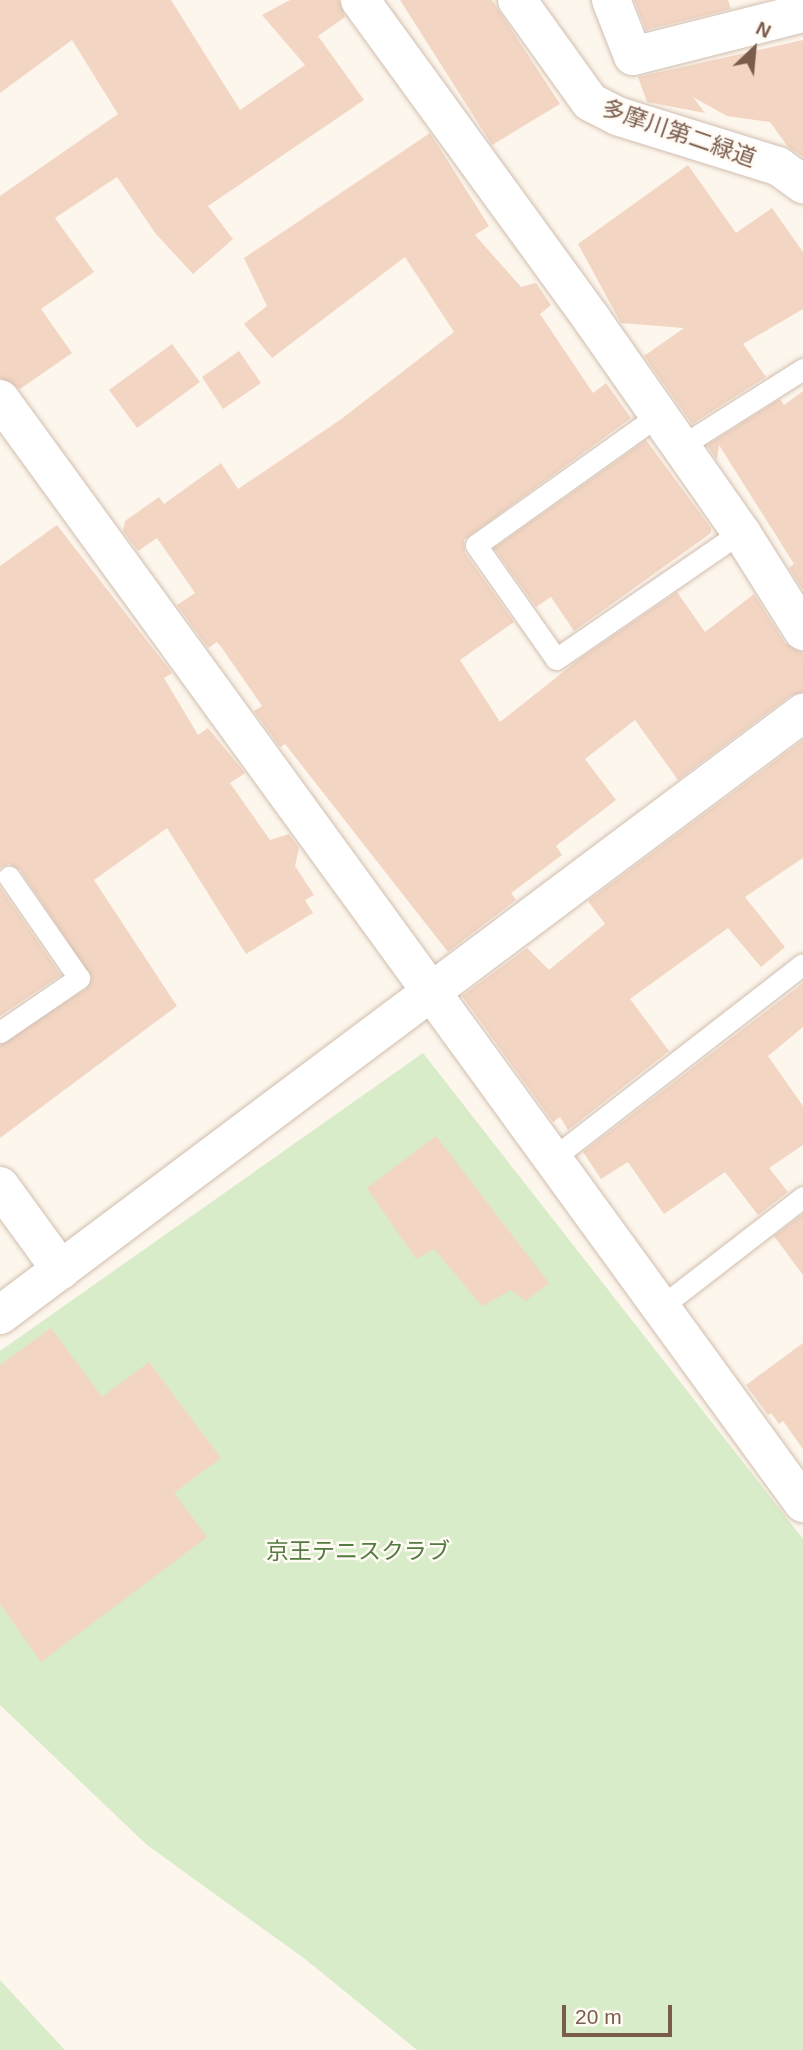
<!DOCTYPE html>
<html>
<head>
<meta charset="utf-8">
<style>
  body { margin:0 }
  #map { position:relative; width:803px; height:2050px; overflow:hidden; background:#fdf6ec; font-family:Arial,"Noto Sans JP",sans-serif }
  div>[style] { position:absolute }
  [style*='--x'] { left:calc(var(--x)*1px); top:calc(var(--y)*1px); width:calc(var(--w)*1px); rotate:calc(var(--a)*1deg) }
  .green>* { inset:0; background:#d8ecc9 }
  .building>* { inset:0; background:#f3d5c3 }
  .roads { filter:drop-shadow(0 0 2px #d1beb0) drop-shadow(0 0 2px #d1beb0) }
  .lane>* { height:21px; margin:-10.5px; padding:0 10.5px; transform-origin:10.5px; border-radius:10.5px; background:#fff }
  .street>* { height:38px; margin:-19px; padding:0 19px; transform-origin:19px; border-radius:19px; background:#fff }
  .secondary>* { height:38px; margin:-19px; padding:0 19px; transform-origin:19px; border-radius:19px; background:#fff }
  span { translate:-50% -50%; white-space:nowrap; text-align:center; line-height:1.15; -webkit-text-stroke:5px #fffaf3; paint-order:stroke }
  .street-label { font-size:23px; color:#7a5c4d }
  .park-label { font-size:23px; color:#537a41 }
  .north { position:absolute; left:719px; top:14px; width:70px; height:70px; -webkit-text-stroke:5px #fffaf3; paint-order:stroke; rotate:26deg; font-size:19px; font-weight:700; line-height:28px; text-align:center; color:#7a5c4d }
  .north::after { content:''; display:block; margin:auto; width:24px; height:32px; background:#7a5c4d; clip-path:polygon(50% 0,100% 100%,50% 72%,0 100%) }
  .scale { position:absolute; left:562px; top:2005px; width:110px; height:32px; box-sizing:border-box; border:4px solid #7a5c4d; border-top:0; padding-left:9px; font-size:21px; line-height:24px; white-space:nowrap; color:#7a5c4d; -webkit-text-stroke:5px #fffaf3; paint-order:stroke }
</style>
</head>
<body>
<div id="map">
  <div class="green">
    <div style="clip-path:polygon(423px 1053px,803px 1539px,803px 2050px,417px 2050px,305px 1959px,147px 1845px,0 1705px,0 1351px)"></div>
    <div style="clip-path:polygon(0 1980px,62px 2047px,65px 2050px,0 2050px)"></div>
  </div>
  <div class="building">
    <div style="clip-path:polygon(0 0,171px 0,240px 110px,305px 65px,262px 15px,290px 0,339px 0,345px 17px,318px 36px,364px 100px,208px 206px,233px 239px,193px 274px,156px 234px,117px 177px,55px 218px,94px 272px,41px 309px,72px 353px,20px 389px,0 378px,0 196px,118px 114px,72px 40px,0 93px)"></div>
    <div style="clip-path:polygon(400px 0,492px 0,560px 104px,492px 145px)"></div>
    <div style="clip-path:polygon(634px 0,728px 0,731px 9px,646px 30px)"></div>
    <div style="clip-path:polygon(803px 40px,803px 157px,788px 147px,770px 122px,727px 116px,693px 97px,705px 113px,647px 102px,638px 77px)"></div>
    <div style="clip-path:polygon(430px 133px,489px 226px,475px 235px,521px 287px,536px 283px,551px 305px,540px 314px,593px 393px,606px 383px,631px 418px,464px 540px,465px 553px,514px 622px,460px 660px,500px 722px,582px 657px,677px 592px,705px 632px,754px 594px,785px 643px,803px 653px,803px 692px,790px 696px,678px 780px,635px 720px,585px 759px,616px 800px,556px 846px,562px 855px,511px 893px,516px 900px,448px 952px,285px 744px,280px 747px,254px 711px,262px 706px,222px 648px,217px 642px,208px 648px,177px 605px,195px 593px,157px 538px,138px 551px,123px 531px,125px 521px,159px 497px,164px 504px,221px 463px,238px 489px,340px 420px,454px 332px,405px 257px,272px 358px,244px 324px,267px 306px,244px 258px)"></div>
    <div style="clip-path:polygon(688px 165px,736px 233px,772px 208px,803px 252px,803px 309px,743px 344px,766px 377px,692px 424px,644px 356px,684px 328px,621px 323px,578px 244px)"></div>
    <div style="clip-path:polygon(172px 344px,200px 382px,137px 428px,109px 390px)"></div>
    <div style="clip-path:polygon(239px 351px,261px 383px,223px 409px,202px 377px)"></div>
    <div style="clip-path:polygon(803px 391px,803px 590px,789px 568px,794px 564px,719px 445px,717px 460px,707px 445px,780px 399px,784px 405px)"></div>
    <div style="clip-path:polygon(646px 440px,711px 528px,711px 533px,574px 631px,551px 597px,536px 607px,494px 548px)"></div>
    <div style="clip-path:polygon(57px 525px,172px 673px,164px 678px,198px 735px,208px 728px,245px 773px,230px 783px,270px 840px,289px 834px,299px 848px,295px 866px,314px 895px,305px 900px,313px 913px,246px 954px,167px 828px,94px 880px,177px 1006px,0 1138px,0 1045px,86px 989px,92px 978px,20px 870px,9px 864px,0 868px,0 566px)"></div>
    <div style="clip-path:polygon(803px 740px,803px 858px,745px 897px,785px 947px,761px 967px,728px 928px,630px 999px,669px 1051px,568px 1130px,560px 1117px,553px 1122px,462px 996px,527px 948px,549px 970px,605px 924px,588px 901px)"></div>
    <div style="clip-path:polygon(0 887px,61px 975px,0 1016px)"></div>
    <div style="clip-path:polygon(803px 983px,803px 1027px,768px 1056px,803px 1106px,803px 1145px,769px 1168px,788px 1192px,758px 1215px,725px 1172px,664px 1214px,628px 1162px,601px 1179px,583px 1152px)"></div>
    <div style="clip-path:polygon(436px 1136px,549px 1283px,526px 1301px,511px 1290px,482px 1306px,434px 1249px,416px 1259px,367px 1188px)"></div>
    <div style="clip-path:polygon(803px 1214px,803px 1275px,774px 1236px)"></div>
    <div style="clip-path:polygon(51px 1328px,102px 1397px,149px 1362px,221px 1458px,174px 1493px,207px 1537px,41px 1662px,0 1604px,0 1365px)"></div>
    <div style="clip-path:polygon(803px 1343px,803px 1449px,783px 1421px,779px 1424px,771px 1413px,768px 1415px,746px 1385px)"></div>
  </div>
  <div class="roads">
    <div class="lane">
      <div style="--x:657;--y:416;--w:222;--a:144.5"></div>
      <div style="--x:476;--y:545;--w:139;--a:54.9"></div>
      <div style="--x:556;--y:659;--w:224;--a:-34.5"></div>
      <div style="--x:678;--y:448;--w:148;--a:-32.3"></div>
      <div style="--x:0;--y:1032;--w:96;--a:-34.4"></div>
      <div style="--x:79;--y:978;--w:123;--a:-124.7"></div>
      <div style="--x:553;--y:1158;--w:316;--a:-37.8"></div>
      <div style="--x:662;--y:1306;--w:178;--a:-37.7"></div>
    </div>
    <div class="street">
      <div style="--x:360;--y:0;--w:397;--a:54"></div>
      <div style="--x:593;--y:321;--w:258;--a:55"></div>
      <div style="--x:741;--y:532;--w:117;--a:57.9"></div>
      <div style="--x:517;--y:0;--w:125;--a:54.4"></div>
      <div style="--x:590;--y:102;--w:30;--a:27"></div>
      <div style="--x:617;--y:116;--w:169;--a:17.3"></div>
      <div style="--x:778;--y:166;--w:31;--a:36"></div>
      <div style="--x:611;--y:0;--w:60;--a:68.6"></div>
      <div style="--x:633;--y:56;--w:175;--a:-14.2"></div>
      <div style="--x:0;--y:399;--w:1365;--a:53.97"></div>
      <div style="--x:0;--y:1186;--w:104;--a:54"></div>
    </div>
    <div class="secondary">
      <div style="--x:0;--y:1315;--w:1004;--a:-36.86"></div>
    </div>
  </div>
  <div class="street-label">
    <span style="left:679px;top:133px;rotate:19deg">多摩川第二緑道</span>
  </div>
  <div class="park-label">
    <span style="left:358px;top:1551px">京王テニスクラブ</span>
  </div>
  <div class="north">N</div>
  <div class="scale">20 m</div>
</div>
</body>
</html>
